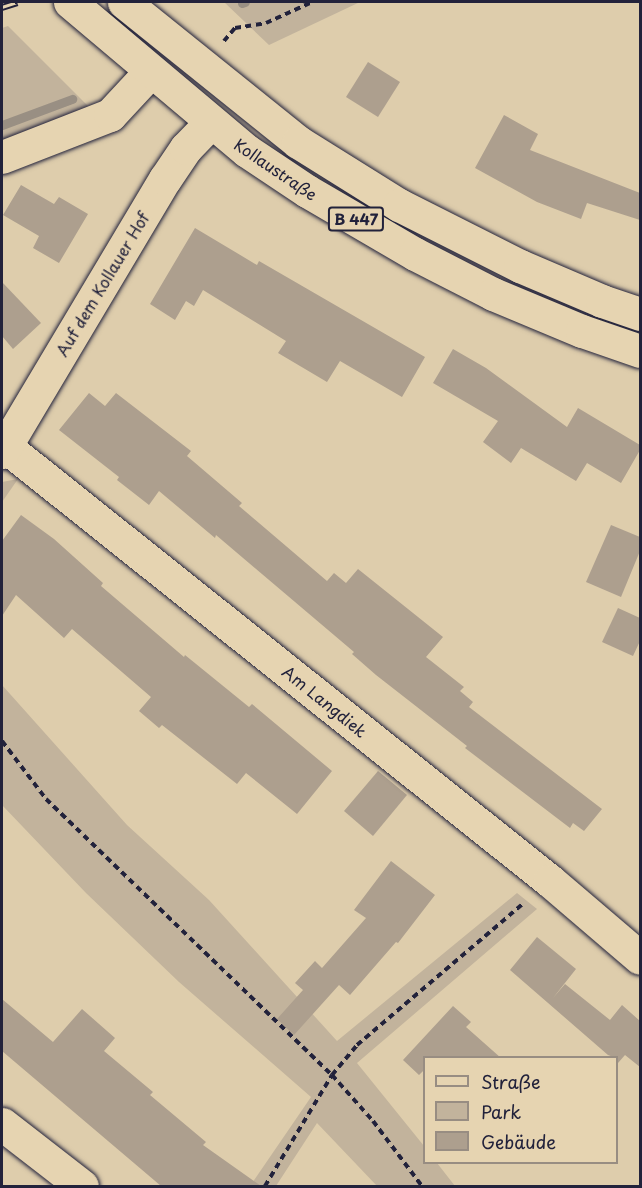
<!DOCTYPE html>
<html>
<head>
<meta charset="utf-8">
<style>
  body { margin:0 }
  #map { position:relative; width:642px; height:1188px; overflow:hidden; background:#decdac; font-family:"Playpen Sans",sans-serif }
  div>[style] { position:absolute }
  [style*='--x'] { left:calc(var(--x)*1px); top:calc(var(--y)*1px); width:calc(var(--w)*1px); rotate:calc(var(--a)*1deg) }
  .green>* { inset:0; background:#c2b39c }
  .stream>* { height:9px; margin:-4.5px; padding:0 4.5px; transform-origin:4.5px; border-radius:4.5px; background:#998f83 }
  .building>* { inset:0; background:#ad9f8e }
  .path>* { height:4px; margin-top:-2px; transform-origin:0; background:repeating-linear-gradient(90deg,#22223b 0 6px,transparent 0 10.5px) }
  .roads { filter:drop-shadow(0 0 2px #22223b) drop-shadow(0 0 2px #22223b) }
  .minor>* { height:33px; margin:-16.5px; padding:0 16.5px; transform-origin:16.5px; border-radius:16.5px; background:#e6d4b1 }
  .primary>* { height:33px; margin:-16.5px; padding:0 16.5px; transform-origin:16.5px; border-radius:16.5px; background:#e6d4b1 }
  .rail>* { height:7px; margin-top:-3.5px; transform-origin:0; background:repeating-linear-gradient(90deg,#e6d4b1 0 14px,#22223b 0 28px); box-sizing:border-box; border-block:2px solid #22223b }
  span { translate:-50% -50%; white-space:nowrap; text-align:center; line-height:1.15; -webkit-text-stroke:6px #e6d4b1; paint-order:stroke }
  .shield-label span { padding:2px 4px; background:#e6d4b1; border:2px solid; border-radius:4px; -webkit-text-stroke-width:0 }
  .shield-label { font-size:15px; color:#22223b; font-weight:700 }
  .street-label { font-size:16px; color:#22223b }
  .frame { position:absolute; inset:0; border:3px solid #22223b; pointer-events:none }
  .legend { position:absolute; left:423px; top:1056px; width:195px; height:108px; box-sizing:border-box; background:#e6d4b1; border:2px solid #988d82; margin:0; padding:8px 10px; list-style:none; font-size:18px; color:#22223b }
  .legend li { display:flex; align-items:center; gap:12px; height:30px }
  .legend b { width:30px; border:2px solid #988d82 }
</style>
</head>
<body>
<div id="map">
  <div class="green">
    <div style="clip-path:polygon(224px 2px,360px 2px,269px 45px)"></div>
    <div style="clip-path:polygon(8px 26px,95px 113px,2px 149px,2px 28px)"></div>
    <div style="clip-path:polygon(18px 479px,2px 502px,2px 482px)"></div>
    <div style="clip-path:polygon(2px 685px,127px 825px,209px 900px,337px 1041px,517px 893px,537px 909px,357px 1063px,424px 1146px,424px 1162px,437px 1163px,455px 1186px,377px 1186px,317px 1123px,276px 1186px,250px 1186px,311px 1097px,179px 982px,86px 893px,2px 805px)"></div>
  </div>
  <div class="stream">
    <div style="--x:242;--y:3;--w:3;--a:-18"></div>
    <div style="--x:2;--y:125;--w:75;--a:-20.4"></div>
  </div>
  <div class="building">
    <div style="clip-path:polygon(368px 62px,400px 82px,378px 117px,346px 97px)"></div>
    <div style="clip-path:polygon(504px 115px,538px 134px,530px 150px,640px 193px,640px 220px,587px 203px,581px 219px,537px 202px,475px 168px)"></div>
    <div style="clip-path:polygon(21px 185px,54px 204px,59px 197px,88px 214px,59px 263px,33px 248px,39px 236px,3px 215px)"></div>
    <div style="clip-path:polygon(195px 228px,257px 265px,259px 261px,425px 357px,402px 397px,340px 361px,327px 382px,278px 353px,286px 341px,203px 290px,194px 306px,186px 301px,175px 320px,150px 304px)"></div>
    <div style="clip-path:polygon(2px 282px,41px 323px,13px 349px,2px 336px)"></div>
    <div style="clip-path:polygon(453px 349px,486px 368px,567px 427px,578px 408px,640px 445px,640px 450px,621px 483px,587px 463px,576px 481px,521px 448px,511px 463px,483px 442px,498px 421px,433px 383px)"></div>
    <div style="clip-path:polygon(89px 393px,105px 406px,116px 393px,191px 451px,187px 456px,242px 503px,239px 506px,327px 581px,334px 573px,346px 583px,358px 569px,443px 637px,426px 657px,464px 687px,460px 691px,473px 702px,469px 707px,602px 809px,584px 831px,573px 823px,570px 828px,465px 748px,467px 746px,376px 675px,352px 654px,354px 652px,216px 535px,215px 538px,159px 491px,149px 505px,117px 480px,119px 477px,59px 430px)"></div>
    <div style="clip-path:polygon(21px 515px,54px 539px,103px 583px,101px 586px,184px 657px,185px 655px,249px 707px,252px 704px,332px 771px,297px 814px,246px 773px,237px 784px,162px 725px,159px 728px,139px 711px,151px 697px,72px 629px,64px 638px,16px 595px,2px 616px,2px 541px)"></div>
    <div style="clip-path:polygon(611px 525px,640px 537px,640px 551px,621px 597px,586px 582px)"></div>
    <div style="clip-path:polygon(618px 608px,640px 618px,640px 641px,633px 656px,602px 642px)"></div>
    <div style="clip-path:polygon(378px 771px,407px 795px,373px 836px,344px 811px)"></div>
    <div style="clip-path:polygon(391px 861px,435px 895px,398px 943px,396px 942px,350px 995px,339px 985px,294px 1035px,277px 1019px,303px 990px,295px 983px,315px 961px,322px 968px,366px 918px,354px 910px)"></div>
    <div style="clip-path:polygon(537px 937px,576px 969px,553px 998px,565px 984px,610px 1020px,622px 1005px,640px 1021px,640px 1067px,625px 1055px,618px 1063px,616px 1058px,608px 1055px,510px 970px)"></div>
    <div style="clip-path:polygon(2px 999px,53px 1042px,82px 1009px,115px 1038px,104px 1051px,153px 1092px,150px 1095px,206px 1142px,203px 1145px,261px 1186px,161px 1186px,2px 1051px)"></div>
    <div style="clip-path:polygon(453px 1006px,471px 1022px,466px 1027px,501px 1058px,424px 1058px,424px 1070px,419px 1075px,403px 1060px)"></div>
  </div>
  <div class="path">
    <div style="--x:224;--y:41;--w:17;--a:-50"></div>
    <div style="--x:235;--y:28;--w:31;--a:-9"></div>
    <div style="--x:266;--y:23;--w:51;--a:-24.5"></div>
    <div style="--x:2;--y:741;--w:73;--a:52.8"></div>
    <div style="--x:46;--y:799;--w:397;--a:44"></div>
    <div style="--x:332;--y:1075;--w:62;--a:48.3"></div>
    <div style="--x:373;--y:1121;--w:81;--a:53"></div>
    <div style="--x:265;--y:1186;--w:130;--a:-58.9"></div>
    <div style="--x:332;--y:1075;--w:39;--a:-50"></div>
    <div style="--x:357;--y:1045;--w:219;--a:-40.4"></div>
  </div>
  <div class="roads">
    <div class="minor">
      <div style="--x:2;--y:157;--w:116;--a:-21.3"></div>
      <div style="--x:110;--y:115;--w:59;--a:-47.1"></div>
      <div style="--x:6;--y:447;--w:696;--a:38.58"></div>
      <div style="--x:550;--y:881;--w:118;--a:40.5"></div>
      <div style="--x:2;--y:452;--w:318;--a:-59.2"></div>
      <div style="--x:165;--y:179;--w:37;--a:-56"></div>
      <div style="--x:186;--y:148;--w:36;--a:-46"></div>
      <div style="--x:2;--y:1124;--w:101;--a:37.8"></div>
    </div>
    <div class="primary">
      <div style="--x:70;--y:2;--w:231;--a:40.1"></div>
      <div style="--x:247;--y:151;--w:72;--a:33.7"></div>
      <div style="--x:307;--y:191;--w:125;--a:30.3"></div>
      <div style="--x:415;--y:254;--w:88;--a:27.1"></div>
      <div style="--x:493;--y:294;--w:96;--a:22.6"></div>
      <div style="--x:582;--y:331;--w:61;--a:19"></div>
      <div style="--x:124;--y:2;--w:223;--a:38.8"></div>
      <div style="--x:298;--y:142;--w:119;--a:32"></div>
      <div style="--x:399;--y:205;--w:136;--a:26.8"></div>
      <div style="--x:520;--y:266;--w:89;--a:23.1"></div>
      <div style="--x:602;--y:301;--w:40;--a:18.9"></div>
    </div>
  </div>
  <div class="rail">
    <div style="--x:2;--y:7;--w:16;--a:-18"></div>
  </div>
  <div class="shield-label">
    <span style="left:356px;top:219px">B 447</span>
  </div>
  <div class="street-label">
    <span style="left:276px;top:169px;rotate:34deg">Kollaustraße</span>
    <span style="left:102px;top:284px;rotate:-59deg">Auf dem Kollauer Hof</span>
    <span style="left:325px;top:701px;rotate:39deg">Am Langdiek</span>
  </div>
  <div class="frame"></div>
  <ul class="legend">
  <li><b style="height:8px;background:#e6d4b1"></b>Straße</li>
  <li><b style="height:16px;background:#c2b39c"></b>Park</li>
  <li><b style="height:16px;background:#ad9f8e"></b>Gebäude</li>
  </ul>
</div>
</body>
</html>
